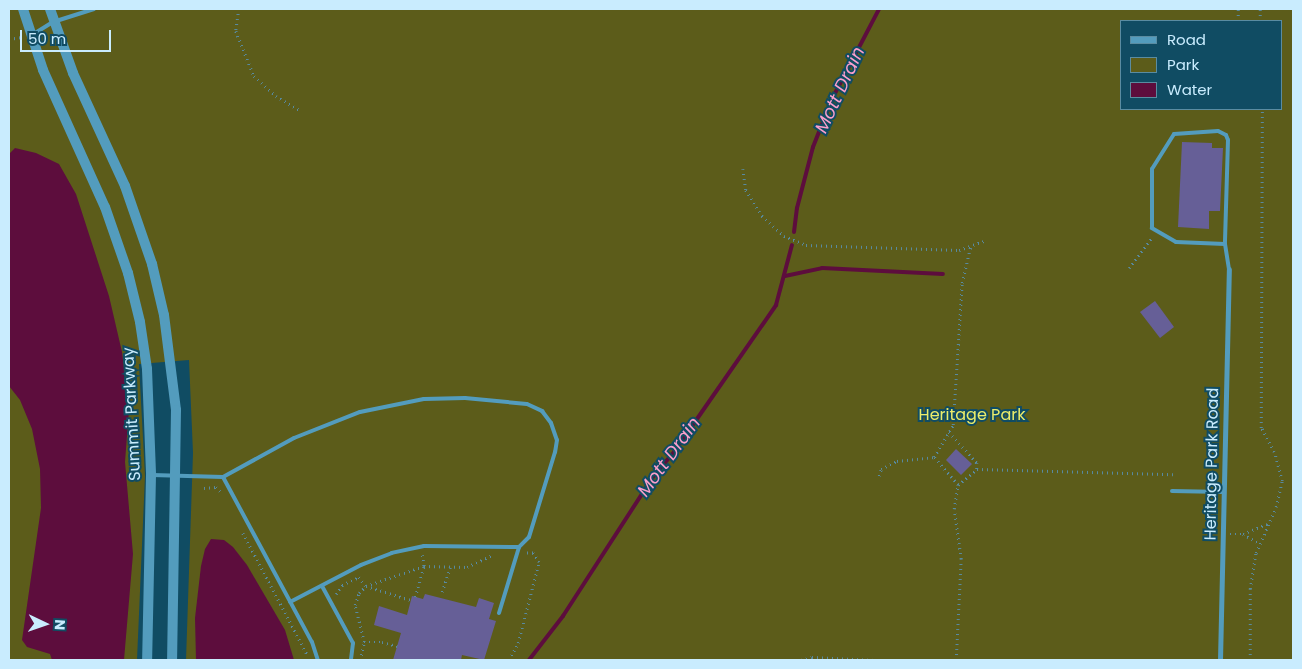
<!DOCTYPE html>
<html>
<head>
<meta charset="utf-8">
<style>
  body { margin:0 }
  #map { position:relative; width:1302px; height:669px; overflow:hidden; background:#104c63; font-family:Poppins,sans-serif }
  div>[style] { position:absolute }
  [style*='--x'] { left:calc(var(--x)*1px); top:calc(var(--y)*1px); width:calc(var(--w)*1px); rotate:calc(var(--a)*1deg) }
  .green>* { inset:0; background:#5c5c1a }
  .water>* { inset:0; background:#5d0d3d }
  .stream>* { height:4px; margin:-2px; padding:0 2px; transform-origin:2px; border-radius:2px; background:#5d0d3d }
  .building>* { inset:0; background:#665f97 }
  .path>* { height:2.5px; margin-top:-1.25px; transform-origin:0; background:repeating-linear-gradient(90deg,#588a9f 0 1px,transparent 0 5px) }
  .lane>* { height:4px; margin:-2px; padding:0 2px; transform-origin:2px; border-radius:2px; background:#539cbd }
  .street>* { height:5px; margin:-2.5px; padding:0 2.5px; transform-origin:2.5px; border-radius:2.5px; background:#539cbd }
  .secondary>* { height:10px; margin:-5px; padding:0 5px; transform-origin:5px; border-radius:5px; background:#539cbd }
  span { translate:-50% -50%; white-space:nowrap; text-align:center; line-height:1.15; -webkit-text-stroke:4px #104c63; paint-order:stroke }
  .street-label { font-size:16px; color:#c9ecfe }
  .park-label { font-size:16px; color:#ebec6a }
  .water-label { font-size:18px; color:#fb9fcc; font-style:italic }
  .frame { position:absolute; inset:0; border:10px solid #c9ecfe; pointer-events:none }
  .legend { position:absolute; left:1120px; top:20px; width:162px; height:90px; box-sizing:border-box; background:#104c63; border:1px solid #5a8ca1; margin:0; padding:6px 9px; list-style:none; font-size:15px; color:#c9ecfe }
  .legend li { display:flex; align-items:center; gap:10px; height:25px }
  .legend b { width:25px; border:1px solid #5a8ca1 }
  .north { position:absolute; left:20px; top:599px; width:50px; height:50px; -webkit-text-stroke:4px #104c63; paint-order:stroke; rotate:93deg; font-size:14px; font-weight:700; line-height:20px; text-align:center; color:#c9ecfe }
  .north::after { content:''; display:block; margin:auto; width:18px; height:22px; background:#c9ecfe; clip-path:polygon(50% 0,100% 100%,50% 72%,0 100%) }
  .scale { position:absolute; left:20px; top:30px; width:91px; height:22px; box-sizing:border-box; border:2px solid #c9ecfe; border-top:0; padding-left:6px; font-size:15px; line-height:18px; white-space:nowrap; color:#c9ecfe; -webkit-text-stroke:4px #104c63; paint-order:stroke }
</style>
</head>
<body>
<div id="map">
  <div class="green">
    <div style="clip-path:polygon(evenodd,9px 9px,1293px 9px,1293px 660px,186px 660px,193px 453px,189px 360px,139px 364px,145px 476px,137px 660px,9px 660px,9px 9px,1121px 21px,1281px 21px,1281px 109px,1121px 109px,1121px 21px)"></div>
  </div>
  <div class="water">
    <div style="clip-path:polygon(15px 148px,36px 153px,59px 164px,76px 194px,109px 296px,122px 352px,129px 410px,125px 462px,133px 554px,124px 660px,52px 660px,50px 654px,27px 647px,22px 640px,41px 508px,40px 469px,32px 429px,20px 400px,9px 386px,9px 154px)"></div>
    <div style="clip-path:polygon(211px 539px,224px 540px,233px 547px,247px 565px,285px 630px,294px 660px,196px 660px,195px 618px,201px 566px,205px 549px)"></div>
  </div>
  <div class="stream">
    <div style="--x:794;--y:232;--w:24;--a:-83"></div>
    <div style="--x:797;--y:208;--w:63;--a:-75.3"></div>
    <div style="--x:813;--y:147;--w:52;--a:-68.4"></div>
    <div style="--x:832;--y:99;--w:102;--a:-62.4"></div>
    <div style="--x:785;--y:276;--w:38;--a:-12"></div>
    <div style="--x:822;--y:268;--w:121;--a:2.8"></div>
    <div style="--x:529;--y:660;--w:56;--a:-52.3"></div>
    <div style="--x:563;--y:616;--w:169;--a:-57.1"></div>
    <div style="--x:655;--y:474;--w:29;--a:-49"></div>
    <div style="--x:674;--y:452;--w:179;--a:-55.2"></div>
    <div style="--x:776;--y:305;--w:62;--a:-75.1"></div>
  </div>
  <div class="building">
    <div style="clip-path:polygon(1182px 142px,1212px 143px,1212px 148px,1223px 148px,1220px 211px,1209px 211px,1209px 229px,1178px 227px)"></div>
    <div style="clip-path:polygon(1155px 301px,1174px 327px,1160px 338px,1140px 312px)"></div>
    <div style="clip-path:polygon(956px 449px,972px 464px,961px 475px,946px 460px)"></div>
    <div style="clip-path:polygon(425px 594px,476px 607px,479px 598px,494px 603px,489px 619px,496px 621px,484px 660px,462px 655px,461px 660px,393px 660px,401px 633px,374px 625px,379px 606px,407px 615px,412px 596px,423px 599px)"></div>
  </div>
  <div class="path">
    <div style="--x:239;--y:9;--w:22;--a:98"></div>
    <div style="--x:236;--y:31;--w:48;--a:68.2"></div>
    <div style="--x:254;--y:76;--w:30;--a:42"></div>
    <div style="--x:276;--y:96;--w:29;--a:31"></div>
    <div style="--x:1238;--y:21;--w:12;--a:-90"></div>
    <div style="--x:1260;--y:21;--w:12;--a:-90"></div>
    <div style="--x:9;--y:39;--w:13;--a:-9"></div>
    <div style="--x:743;--y:169;--w:21;--a:82"></div>
    <div style="--x:746;--y:190;--w:31;--a:58"></div>
    <div style="--x:762;--y:216;--w:30;--a:42"></div>
    <div style="--x:784;--y:236;--w:24;--a:22"></div>
    <div style="--x:806;--y:245;--w:153;--a:1.9"></div>
    <div style="--x:959;--y:250;--w:29;--a:-20"></div>
    <div style="--x:1129;--y:268;--w:39;--a:-53"></div>
    <div style="--x:949;--y:432;--w:42;--a:47.9"></div>
    <div style="--x:977;--y:463;--w:6;--a:90"></div>
    <div style="--x:879;--y:476;--w:7;--a:-74"></div>
    <div style="--x:881;--y:469;--w:18;--a:-27"></div>
    <div style="--x:897;--y:461;--w:37;--a:-6"></div>
    <div style="--x:958;--y:485;--w:37;--a:-131"></div>
    <div style="--x:934;--y:457;--w:37;--a:-59"></div>
    <div style="--x:953;--y:425;--w:142;--a:-86.4"></div>
    <div style="--x:962;--y:283;--w:37;--a:-77"></div>
    <div style="--x:204;--y:488;--w:12;--a:-5"></div>
    <div style="--x:216;--y:487;--w:6;--a:45"></div>
    <div style="--x:243;--y:533;--w:137;--a:62.1"></div>
    <div style="--x:1230;--y:534;--w:13;--a:0"></div>
    <div style="--x:1243;--y:534;--w:26;--a:-23"></div>
    <div style="--x:1243;--y:534;--w:18;--a:29"></div>
    <div style="--x:442;--y:592;--w:26;--a:-72"></div>
    <div style="--x:336;--y:594;--w:11;--a:-56"></div>
    <div style="--x:342;--y:585;--w:19;--a:-25"></div>
    <div style="--x:359;--y:577;--w:11;--a:52"></div>
    <div style="--x:366;--y:586;--w:47;--a:17.3"></div>
    <div style="--x:415;--y:597;--w:32;--a:-74"></div>
    <div style="--x:424;--y:566;--w:11;--a:-100"></div>
    <div style="--x:364;--y:642;--w:18;--a:0"></div>
    <div style="--x:382;--y:642;--w:16;--a:15"></div>
    <div style="--x:360;--y:660;--w:18;--a:-77"></div>
    <div style="--x:364;--y:642;--w:38;--a:-104"></div>
    <div style="--x:355;--y:605;--w:13;--a:-72"></div>
    <div style="--x:359;--y:593;--w:10;--a:-45"></div>
    <div style="--x:366;--y:586;--w:61;--a:-19"></div>
    <div style="--x:424;--y:566;--w:43;--a:1.3"></div>
    <div style="--x:467;--y:567;--w:29;--a:-25"></div>
    <div style="--x:509;--y:660;--w:19;--a:-62"></div>
    <div style="--x:518;--y:643;--w:84;--a:-75.5"></div>
    <div style="--x:539;--y:562;--w:11;--a:-124"></div>
    <div style="--x:533;--y:553;--w:7;--a:180"></div>
    <div style="--x:801;--y:660;--w:11;--a:-15"></div>
    <div style="--x:812;--y:657;--w:63;--a:2.7"></div>
    <div style="--x:956;--y:660;--w:101;--a:-87.2"></div>
    <div style="--x:961;--y:559;--w:50;--a:-98"></div>
    <div style="--x:954;--y:509;--w:24;--a:-81"></div>
    <div style="--x:958;--y:485;--w:25;--a:-40"></div>
    <div style="--x:977;--y:469;--w:196;--a:1.5"></div>
    <div style="--x:1250;--y:660;--w:71;--a:-90"></div>
    <div style="--x:1250;--y:589;--w:36;--a:-81"></div>
    <div style="--x:1256;--y:553;--w:50;--a:-66.5"></div>
    <div style="--x:1276;--y:507;--w:27;--a:-77"></div>
    <div style="--x:1282;--y:481;--w:30;--a:-105"></div>
    <div style="--x:1274;--y:452;--w:27;--a:-118"></div>
    <div style="--x:1261;--y:428;--w:319;--a:-89.8"></div>
  </div>
  <div class="lane">
    <div style="--x:32;--y:35;--w:25;--a:-32"></div>
    <div style="--x:53;--y:22;--w:43;--a:-17.6"></div>
    <div style="--x:1225;--y:244;--w:49;--a:-177.7"></div>
    <div style="--x:1176;--y:242;--w:28;--a:-150"></div>
    <div style="--x:1152;--y:228;--w:59;--a:-90"></div>
    <div style="--x:1152;--y:169;--w:41;--a:-57.8"></div>
    <div style="--x:1174;--y:134;--w:44;--a:-3.9"></div>
    <div style="--x:1218;--y:131;--w:9;--a:27"></div>
    <div style="--x:1226;--y:135;--w:5;--a:68"></div>
    <div style="--x:1228;--y:140;--w:104;--a:91.7"></div>
    <div style="--x:1225;--y:244;--w:25;--a:81"></div>
    <div style="--x:152;--y:475;--w:71;--a:1.6"></div>
    <div style="--x:223;--y:477;--w:81;--a:-28.8"></div>
    <div style="--x:294;--y:438;--w:71;--a:-21.5"></div>
    <div style="--x:360;--y:412;--w:65;--a:-11.5"></div>
    <div style="--x:424;--y:399;--w:41;--a:-1.4"></div>
    <div style="--x:465;--y:398;--w:62;--a:5.5"></div>
    <div style="--x:527;--y:404;--w:17;--a:25"></div>
    <div style="--x:542;--y:411;--w:15;--a:53"></div>
    <div style="--x:551;--y:423;--w:18;--a:71"></div>
    <div style="--x:557;--y:440;--w:12;--a:99"></div>
    <div style="--x:555;--y:452;--w:89;--a:107"></div>
    <div style="--x:529;--y:537;--w:14;--a:135"></div>
    <div style="--x:519;--y:547;--w:95;--a:-179.4"></div>
    <div style="--x:424;--y:546;--w:33;--a:168"></div>
    <div style="--x:392;--y:553;--w:33;--a:159"></div>
    <div style="--x:361;--y:565;--w:80;--a:152.5"></div>
    <div style="--x:223;--y:477;--w:187;--a:61.7"></div>
    <div style="--x:312;--y:642;--w:19;--a:72"></div>
    <div style="--x:1172;--y:491;--w:52;--a:1.1"></div>
    <div style="--x:322;--y:586;--w:65;--a:61.5"></div>
    <div style="--x:353;--y:643;--w:17;--a:97"></div>
    <div style="--x:499;--y:613;--w:69;--a:-73.1"></div>
  </div>
  <div class="street">
    <div style="--x:1220;--y:660;--w:391;--a:-88.7"></div>
  </div>
  <div class="secondary">
    <div style="--x:23;--y:9;--w:64;--a:71.8"></div>
    <div style="--x:43;--y:70;--w:150;--a:65.7"></div>
    <div style="--x:105;--y:207;--w:70;--a:70.8"></div>
    <div style="--x:128;--y:273;--w:50;--a:76.2"></div>
    <div style="--x:140;--y:322;--w:48;--a:81.5"></div>
    <div style="--x:147;--y:369;--w:106;--a:87.8"></div>
    <div style="--x:151;--y:475;--w:185;--a:91.2"></div>
    <div style="--x:50;--y:9;--w:68;--a:70.2"></div>
    <div style="--x:73;--y:73;--w:124;--a:65.3"></div>
    <div style="--x:125;--y:186;--w:83;--a:70.9"></div>
    <div style="--x:152;--y:264;--w:52;--a:76.8"></div>
    <div style="--x:164;--y:315;--w:96;--a:82.8"></div>
    <div style="--x:176;--y:410;--w:250;--a:90.9"></div>
  </div>
  <div class="street-label">
    <span style="left:132px;top:414px;rotate:-93deg">Summit Parkway</span>
    <span style="left:1212px;top:464px;rotate:-89deg">Heritage Park Road</span>
  </div>
  <div class="park-label">
    <span style="left:972px;top:415px">Heritage Park</span>
  </div>
  <div class="water-label">
    <span style="left:840px;top:90px;rotate:-65deg">Mott Drain</span>
    <span style="left:669px;top:457px;rotate:-54deg">Mott Drain</span>
  </div>
  <div class="frame"></div>
  <ul class="legend">
  <li><b style="height:6px;background:#539cbd"></b>Road</li>
  <li><b style="height:14px;background:#5c5c1a"></b>Park</li>
  <li><b style="height:14px;background:#5d0d3d"></b>Water</li>
  </ul>
  <div class="north">N</div>
  <div class="scale">50 m</div>
</div>
</body>
</html>
